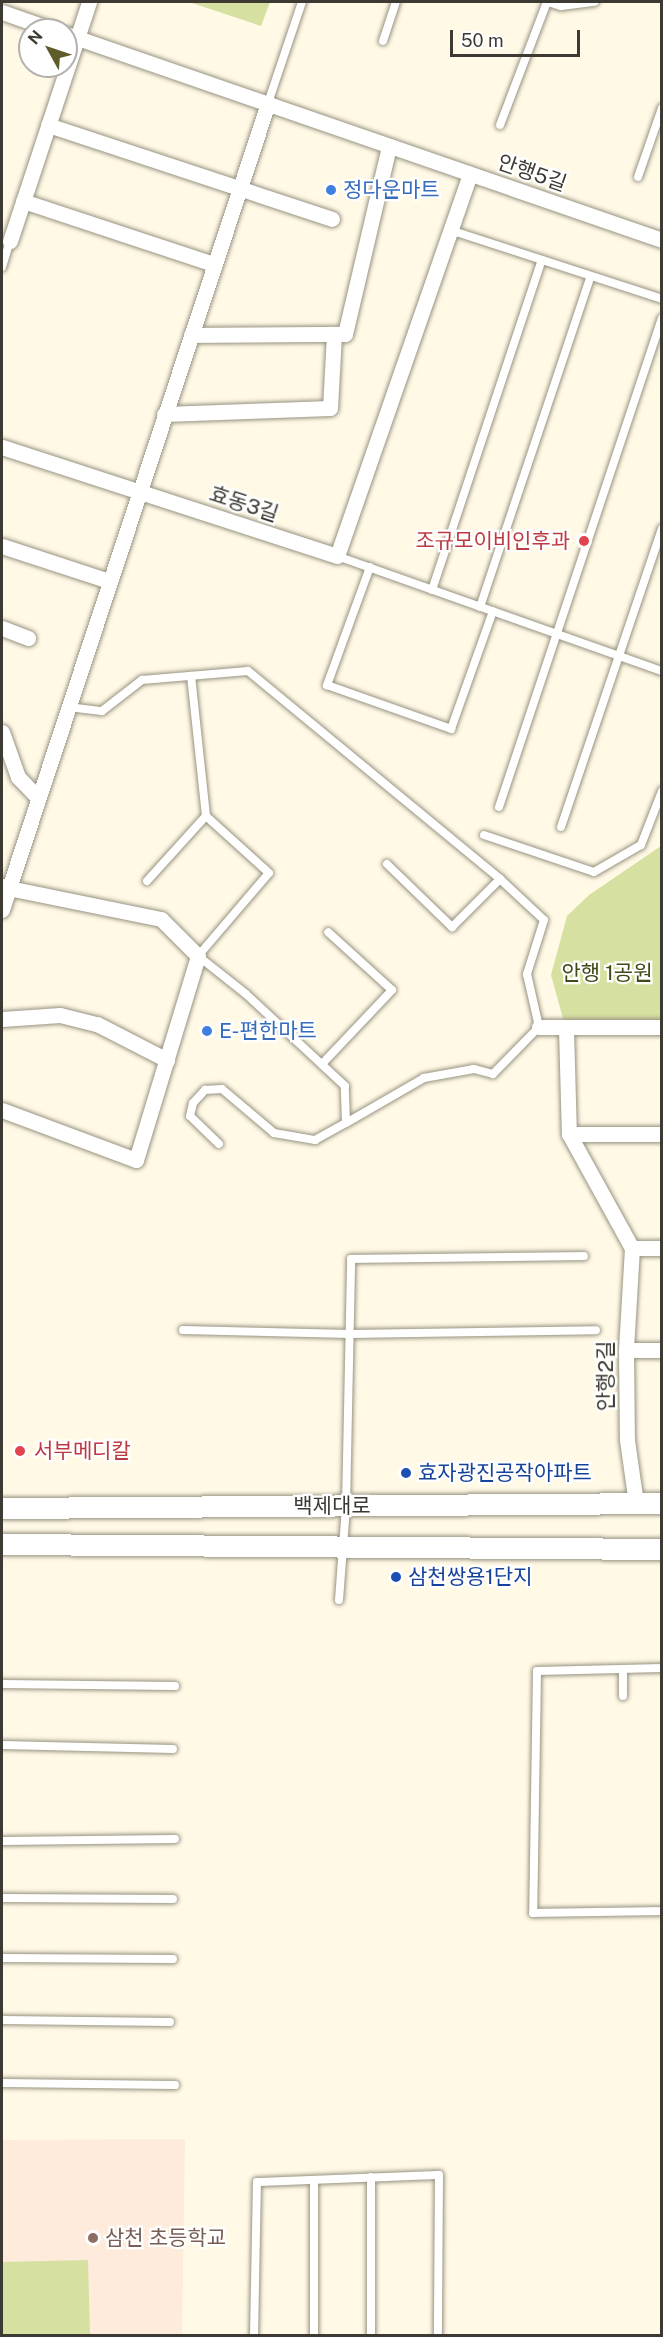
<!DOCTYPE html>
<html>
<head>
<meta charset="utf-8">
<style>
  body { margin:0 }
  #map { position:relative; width:663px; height:2337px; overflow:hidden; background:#fff9e6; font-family:"Public Sans","Noto Sans KR",sans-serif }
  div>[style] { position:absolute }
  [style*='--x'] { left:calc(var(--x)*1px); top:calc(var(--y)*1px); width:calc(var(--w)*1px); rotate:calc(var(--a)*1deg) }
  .education>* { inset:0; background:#feebdb }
  .green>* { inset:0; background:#d5e0a1 }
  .roads { filter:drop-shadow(0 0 2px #989381) drop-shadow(0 0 2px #989381) }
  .lane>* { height:8px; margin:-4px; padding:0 4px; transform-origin:4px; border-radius:4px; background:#fff }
  .street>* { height:15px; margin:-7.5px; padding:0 7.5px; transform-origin:7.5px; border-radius:7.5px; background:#fff }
  .secondary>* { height:21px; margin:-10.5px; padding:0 10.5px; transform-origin:10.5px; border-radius:10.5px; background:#fff }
  .dots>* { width:16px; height:16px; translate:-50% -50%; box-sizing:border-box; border:3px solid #fff; border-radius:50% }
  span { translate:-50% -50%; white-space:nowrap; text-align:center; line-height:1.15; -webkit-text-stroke:4.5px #fff; paint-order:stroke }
  .street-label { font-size:21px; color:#3c3a32 }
  .shop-label { font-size:21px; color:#366cbe }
  .left { translate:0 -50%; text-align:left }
  .health-label { font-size:21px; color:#be3a42 }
  .right { translate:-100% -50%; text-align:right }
  .park-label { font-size:21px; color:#424917 }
  .transit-label { font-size:21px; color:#164399 }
  .education-label { font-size:21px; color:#785e54 }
  .frame { position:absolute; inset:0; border:3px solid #3c3a32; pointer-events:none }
  .north { position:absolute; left:18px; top:18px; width:60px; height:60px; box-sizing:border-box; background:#fff; border:2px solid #b1b0ad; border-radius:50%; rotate:310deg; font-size:16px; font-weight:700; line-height:24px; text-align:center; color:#3c3a32 }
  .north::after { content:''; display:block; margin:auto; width:21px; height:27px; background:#5e5d2a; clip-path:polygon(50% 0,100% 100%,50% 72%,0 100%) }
  .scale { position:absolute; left:450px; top:30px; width:130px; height:27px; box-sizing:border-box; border:3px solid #3c3a32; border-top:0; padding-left:8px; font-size:18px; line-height:21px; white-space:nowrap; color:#3c3a32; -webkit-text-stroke:4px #fff; paint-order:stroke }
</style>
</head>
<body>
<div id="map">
  <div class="education">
    <div style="clip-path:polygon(185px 2139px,182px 2335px,2px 2335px,2px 2140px)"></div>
  </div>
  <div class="green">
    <div style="clip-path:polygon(189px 2px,270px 2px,261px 26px)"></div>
    <div style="clip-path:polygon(661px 846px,661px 1027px,566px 1029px,551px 975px,567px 916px,589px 895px)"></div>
    <div style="clip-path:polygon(88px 2260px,90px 2335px,2px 2335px,2px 2262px)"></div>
  </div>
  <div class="roads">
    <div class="lane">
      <div style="--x:548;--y:2;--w:14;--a:17"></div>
      <div style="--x:561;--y:6;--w:34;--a:-7"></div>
      <div style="--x:383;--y:41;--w:41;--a:-71.6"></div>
      <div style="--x:268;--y:103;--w:107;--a:-71.4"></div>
      <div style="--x:500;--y:125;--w:132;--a:-69.1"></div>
      <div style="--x:638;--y:177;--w:73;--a:-70.8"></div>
      <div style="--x:450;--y:230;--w:223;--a:18"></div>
      <div style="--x:2;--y:267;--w:27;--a:-73"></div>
      <div style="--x:337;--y:556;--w:345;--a:19.5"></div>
      <div style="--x:370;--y:567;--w:126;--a:110"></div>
      <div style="--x:327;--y:685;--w:132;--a:19.5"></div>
      <div style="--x:451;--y:729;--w:125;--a:-70.4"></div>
      <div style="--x:432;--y:590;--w:348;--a:-71.6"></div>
      <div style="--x:480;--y:607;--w:349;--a:-71.5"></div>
      <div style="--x:68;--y:707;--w:34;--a:7"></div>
      <div style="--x:102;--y:711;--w:51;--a:-37.8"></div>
      <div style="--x:142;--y:680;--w:106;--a:-4.9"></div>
      <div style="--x:248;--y:671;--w:327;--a:39.5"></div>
      <div style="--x:500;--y:879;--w:60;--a:43"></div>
      <div style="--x:544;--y:920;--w:57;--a:107.5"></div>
      <div style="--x:527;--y:974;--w:54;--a:77.2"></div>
      <div style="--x:539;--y:1027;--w:66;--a:134.4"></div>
      <div style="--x:493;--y:1074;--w:20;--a:-165"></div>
      <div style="--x:474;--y:1069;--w:51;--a:169.8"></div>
      <div style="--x:424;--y:1078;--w:90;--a:150"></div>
      <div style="--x:346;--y:1123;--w:37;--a:-92"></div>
      <div style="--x:345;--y:1086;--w:135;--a:-137.1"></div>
      <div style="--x:246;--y:994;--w:61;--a:-141.6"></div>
      <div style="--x:198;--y:956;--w:109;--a:-49.5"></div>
      <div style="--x:269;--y:873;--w:85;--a:-137.9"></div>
      <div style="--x:206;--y:816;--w:141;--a:-96.1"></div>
      <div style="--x:499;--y:807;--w:515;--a:-71.57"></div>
      <div style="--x:561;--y:827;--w:315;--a:-71.3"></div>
      <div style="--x:484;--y:835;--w:116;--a:18.6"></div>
      <div style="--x:594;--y:872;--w:54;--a:-29.9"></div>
      <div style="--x:641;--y:845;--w:58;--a:-68.7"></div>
      <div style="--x:387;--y:864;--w:91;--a:44.1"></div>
      <div style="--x:452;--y:927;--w:68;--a:-45"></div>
      <div style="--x:147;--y:881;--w:88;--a:-47.8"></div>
      <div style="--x:322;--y:1064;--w:102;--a:-46.6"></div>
      <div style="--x:392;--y:990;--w:86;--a:-137.8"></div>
      <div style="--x:219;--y:1144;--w:40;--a:-136"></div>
      <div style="--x:190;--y:1116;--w:13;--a:-77"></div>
      <div style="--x:193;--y:1103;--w:18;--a:-47"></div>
      <div style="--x:205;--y:1090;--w:17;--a:-3"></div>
      <div style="--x:222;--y:1089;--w:68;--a:40.2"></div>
      <div style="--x:274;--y:1133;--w:42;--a:9.7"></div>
      <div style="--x:315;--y:1140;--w:35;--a:-29"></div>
      <div style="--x:183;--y:1330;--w:167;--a:1.4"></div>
      <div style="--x:350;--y:1334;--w:246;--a:-0.9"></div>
      <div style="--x:339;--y:1600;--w:94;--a:-85.7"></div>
      <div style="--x:346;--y:1506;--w:247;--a:-88.8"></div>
      <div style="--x:351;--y:1259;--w:233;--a:-0.7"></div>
      <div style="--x:662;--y:1668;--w:125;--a:178.6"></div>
      <div style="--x:537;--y:1671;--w:242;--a:90.9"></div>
      <div style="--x:533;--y:1913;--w:129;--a:-0.9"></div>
      <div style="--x:2;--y:1684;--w:173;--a:0.7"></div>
      <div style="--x:623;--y:1696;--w:27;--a:-90"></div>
      <div style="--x:2;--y:1745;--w:171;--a:1.3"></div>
      <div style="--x:2;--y:1841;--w:173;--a:-0.7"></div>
      <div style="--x:2;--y:1898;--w:171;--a:0.3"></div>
      <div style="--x:2;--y:1958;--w:171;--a:0.3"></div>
      <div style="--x:2;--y:2020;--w:168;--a:0.7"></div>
      <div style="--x:2;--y:2083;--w:173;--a:0.7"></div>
      <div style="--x:254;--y:2336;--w:154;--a:-88.9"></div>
      <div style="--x:257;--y:2182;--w:182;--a:-2.2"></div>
      <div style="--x:439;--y:2175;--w:161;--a:90.4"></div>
      <div style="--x:314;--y:2336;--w:156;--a:-90"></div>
      <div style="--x:371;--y:2336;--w:159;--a:-90"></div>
    </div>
    <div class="street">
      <div style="--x:2;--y:12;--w:54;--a:19.4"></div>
      <div style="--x:66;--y:34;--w:631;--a:19.07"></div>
      <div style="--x:48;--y:125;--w:299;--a:18.3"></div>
      <div style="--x:23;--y:201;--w:201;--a:18.3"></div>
      <div style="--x:10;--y:241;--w:252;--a:-71.7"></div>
      <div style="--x:191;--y:335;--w:154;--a:-0.4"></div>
      <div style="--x:345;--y:334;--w:193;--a:-76.8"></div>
      <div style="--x:164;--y:414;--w:166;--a:-2.1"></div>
      <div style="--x:330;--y:408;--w:74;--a:-86.9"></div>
      <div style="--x:2;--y:447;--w:352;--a:18"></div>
      <div style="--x:337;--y:556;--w:404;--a:-70.8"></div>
      <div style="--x:2;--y:546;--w:113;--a:18.1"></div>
      <div style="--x:2;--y:628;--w:28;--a:21"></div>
      <div style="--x:2;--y:732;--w:48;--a:70.4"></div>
      <div style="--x:18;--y:777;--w:29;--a:46"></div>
      <div style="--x:2;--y:886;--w:7;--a:16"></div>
      <div style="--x:9;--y:888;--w:23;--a:108"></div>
      <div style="--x:2;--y:1019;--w:58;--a:-3.9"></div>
      <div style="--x:60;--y:1015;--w:38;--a:14"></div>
      <div style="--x:97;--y:1024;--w:79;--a:27.2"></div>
      <div style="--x:539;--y:1027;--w:123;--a:0"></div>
      <div style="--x:566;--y:1029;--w:105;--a:88.4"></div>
      <div style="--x:569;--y:1134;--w:130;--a:61.1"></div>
      <div style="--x:632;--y:1248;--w:102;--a:93.4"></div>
      <div style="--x:626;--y:1350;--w:90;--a:89.4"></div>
      <div style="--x:627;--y:1440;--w:64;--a:81.9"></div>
      <div style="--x:2;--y:1110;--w:143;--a:20.5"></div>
      <div style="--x:136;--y:1160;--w:213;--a:-73.1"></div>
      <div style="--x:198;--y:956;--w:52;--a:-135"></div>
      <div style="--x:161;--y:919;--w:155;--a:-168.5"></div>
      <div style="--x:9;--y:888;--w:827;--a:-71.74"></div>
      <div style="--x:569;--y:1134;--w:93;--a:0"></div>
      <div style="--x:632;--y:1248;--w:30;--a:0"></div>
      <div style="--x:626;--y:1350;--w:36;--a:0"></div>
    </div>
    <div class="secondary">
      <div style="--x:2;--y:1508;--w:660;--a:-0.43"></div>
      <div style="--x:2;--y:1544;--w:660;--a:0.43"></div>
    </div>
  </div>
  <div class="dots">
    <div style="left:331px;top:190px;background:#3f7fe0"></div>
    <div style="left:584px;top:541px;background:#e0444e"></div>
    <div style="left:207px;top:1031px;background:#3f7fe0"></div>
    <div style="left:20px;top:1451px;background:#e0444e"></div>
    <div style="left:406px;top:1473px;background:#1a4fb4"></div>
    <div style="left:396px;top:1577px;background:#1a4fb4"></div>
    <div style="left:93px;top:2238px;background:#8d6e63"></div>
  </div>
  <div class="street-label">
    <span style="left:532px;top:173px;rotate:19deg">안행5길</span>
    <span style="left:244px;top:504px;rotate:18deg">효동3길</span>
    <span style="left:606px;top:1376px;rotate:-90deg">안행2길</span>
    <span style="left:332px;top:1506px">백제대로</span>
  </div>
  <div class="shop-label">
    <span class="left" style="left:343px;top:190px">정다운마트</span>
    <span class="left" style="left:219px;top:1031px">E-편한마트</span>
  </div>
  <div class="health-label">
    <span class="right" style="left:570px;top:541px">조규모이비인후과</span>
    <span class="left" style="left:34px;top:1451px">서부메디칼</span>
  </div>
  <div class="park-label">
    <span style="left:607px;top:973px">안행 1공원</span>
  </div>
  <div class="transit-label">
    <span class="left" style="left:418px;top:1473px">효자광진공작아파트</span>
    <span class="left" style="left:408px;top:1577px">삼천쌍용1단지</span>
  </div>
  <div class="education-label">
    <span class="left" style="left:105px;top:2238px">삼천 초등학교</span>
  </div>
  <div class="frame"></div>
  <div class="north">N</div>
  <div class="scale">50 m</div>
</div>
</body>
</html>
